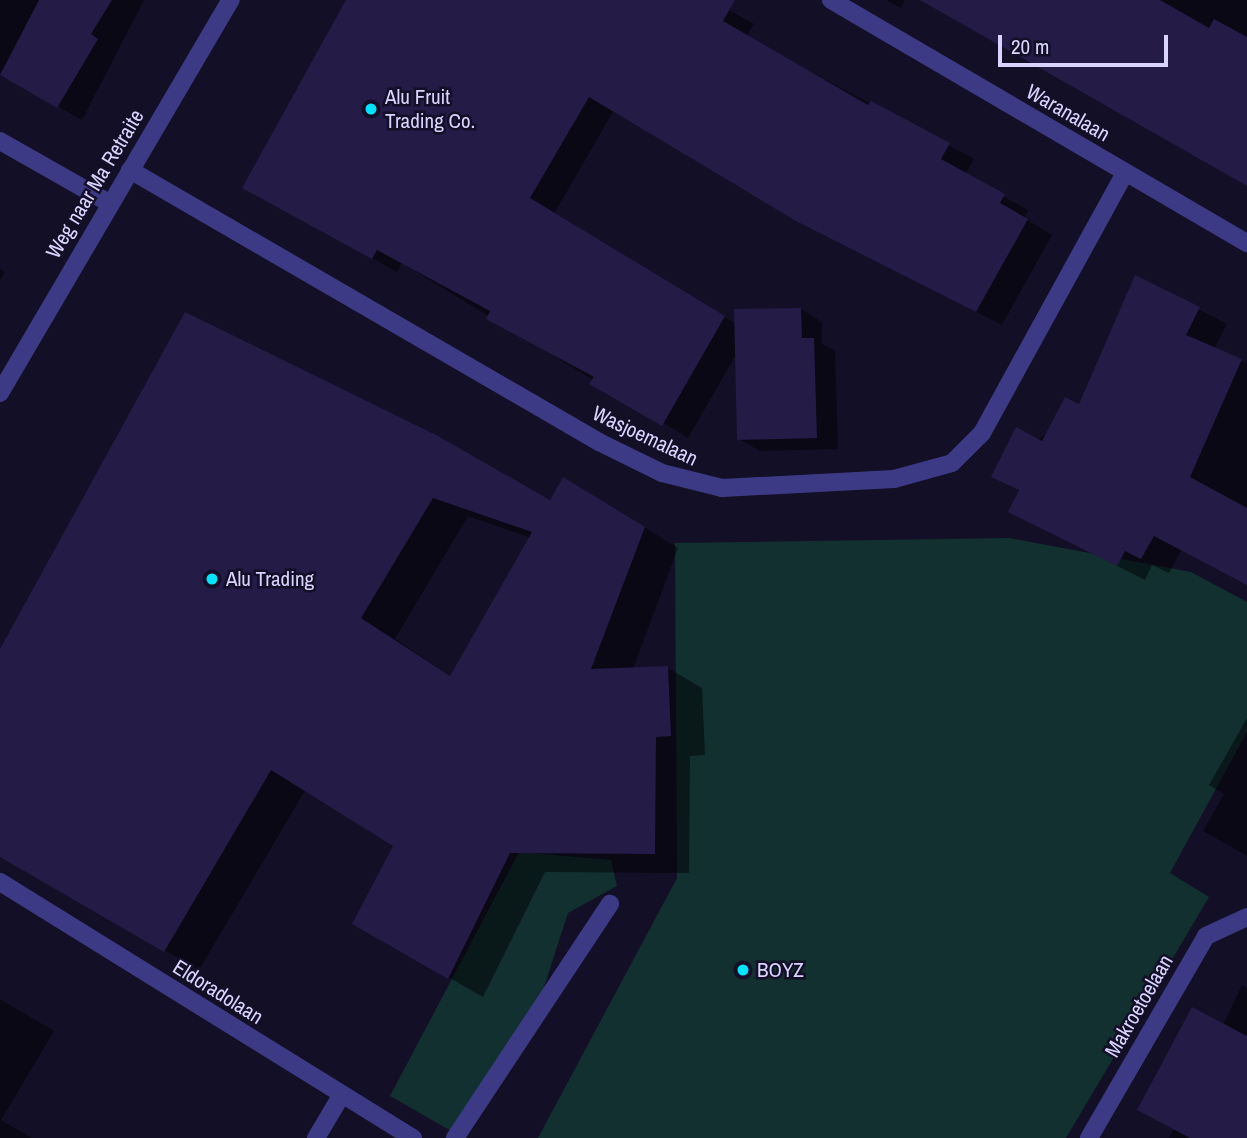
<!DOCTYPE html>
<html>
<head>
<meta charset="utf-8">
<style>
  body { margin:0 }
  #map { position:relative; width:1247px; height:1138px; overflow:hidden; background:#130f26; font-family:"Archivo Narrow",sans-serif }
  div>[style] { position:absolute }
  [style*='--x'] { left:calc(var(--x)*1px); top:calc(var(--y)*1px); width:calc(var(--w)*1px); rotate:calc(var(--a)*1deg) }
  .green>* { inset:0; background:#12302f }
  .shadow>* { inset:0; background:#0007 }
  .building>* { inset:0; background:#241b47 }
  .minor>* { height:18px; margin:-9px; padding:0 9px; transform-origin:9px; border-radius:9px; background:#3d3a85 }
  .dots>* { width:19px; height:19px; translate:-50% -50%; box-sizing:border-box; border:4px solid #130f26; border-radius:50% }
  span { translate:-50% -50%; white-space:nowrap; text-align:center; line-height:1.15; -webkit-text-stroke:5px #130f26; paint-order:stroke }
  .poi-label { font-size:21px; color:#d9d4ff }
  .left { translate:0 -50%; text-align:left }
  .street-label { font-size:21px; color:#d9d4ff }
  .scale { position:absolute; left:998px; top:35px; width:170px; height:32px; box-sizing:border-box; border:4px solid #d9d4ff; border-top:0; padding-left:9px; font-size:21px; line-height:24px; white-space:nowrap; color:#d9d4ff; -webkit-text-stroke:5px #130f26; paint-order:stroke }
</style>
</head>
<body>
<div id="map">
  <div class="green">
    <div style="clip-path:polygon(1009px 538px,1191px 572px,1247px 602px,1247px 732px,1170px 873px,1209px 897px,1066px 1138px,538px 1138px,677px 878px,675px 543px)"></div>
    <div style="clip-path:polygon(519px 852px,611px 860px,617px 886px,568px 913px,534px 1018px,453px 1132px,390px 1096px)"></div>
  </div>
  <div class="shadow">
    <div style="clip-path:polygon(0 0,144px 0,82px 120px,0 73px)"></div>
    <div style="clip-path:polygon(347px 0,711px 0,754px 24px,746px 37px,974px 159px,965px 175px,1028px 210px,1024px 218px,1052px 235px,1002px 325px,823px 234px,614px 110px,554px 214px,736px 324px,801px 309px,822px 322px,822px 344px,835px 351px,838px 449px,760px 451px,739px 439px,737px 353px,688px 438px,402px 263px,397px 272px,269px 201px)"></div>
    <div style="clip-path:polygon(886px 0,905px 0,901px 8px)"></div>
    <div style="clip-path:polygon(923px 0,1247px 0,1247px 186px)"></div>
    <div style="clip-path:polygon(0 269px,5px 272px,0 280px)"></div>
    <div style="clip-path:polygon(1136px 277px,1227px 324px,1214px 349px,1247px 363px,1247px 584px,1181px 550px,1169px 573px,1152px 565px,1145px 580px,1038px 526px,1020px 491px,994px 476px,1080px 406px)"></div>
    <div style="clip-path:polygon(evenodd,186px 315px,551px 502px,598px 499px,678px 548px,633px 669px,668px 668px,702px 688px,705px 755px,690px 756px,689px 873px,545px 872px,483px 997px,355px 924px,396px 845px,306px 789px,199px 970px,0 855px,0 652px,186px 315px,468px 516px,531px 538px,452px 677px,395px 639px,468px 516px)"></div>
    <div style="clip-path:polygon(1247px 718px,1247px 856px,1203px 831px,1224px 794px,1209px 785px)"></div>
    <div style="clip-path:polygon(1242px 985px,1247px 988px,1247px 1138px,1169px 1138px)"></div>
    <div style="clip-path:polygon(0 999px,54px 1031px,1px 1120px,32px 1138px,0 1138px)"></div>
  </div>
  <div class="building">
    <div style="clip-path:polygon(39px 0,112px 0,91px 34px,98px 39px,57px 108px,0 75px)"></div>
    <div style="clip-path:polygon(346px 0,735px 0,723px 21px,868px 105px,871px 101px,950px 143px,941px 159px,1005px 194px,1000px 203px,1028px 219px,976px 312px,796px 221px,589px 97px,530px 198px,725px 316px,662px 426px,589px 384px,594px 377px,486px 319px,490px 311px,377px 250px,372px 259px,242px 188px)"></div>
    <div style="clip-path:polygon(920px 0,1160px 0,1209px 28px,1214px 19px,1247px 37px,1247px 186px)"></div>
    <div style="clip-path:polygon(1135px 275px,1200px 307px,1186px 335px,1242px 359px,1190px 477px,1247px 508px,1247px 585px,1154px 536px,1141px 559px,1125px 551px,1117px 566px,1008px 512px,1019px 490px,991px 477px,1016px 427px,1042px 441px,1065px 397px,1079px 404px)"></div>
    <div style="clip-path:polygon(801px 308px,802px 338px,814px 338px,817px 438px,737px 440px,734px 309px)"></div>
    <div style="clip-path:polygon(evenodd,185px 312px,438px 436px,550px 500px,563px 477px,645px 527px,591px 669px,668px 666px,671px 736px,656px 737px,655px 854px,510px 853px,448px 979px,352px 924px,393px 846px,271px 770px,164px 952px,0 857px,0 649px,185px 312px,433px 498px,532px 532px,450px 676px,361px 618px,433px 498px)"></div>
    <div style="clip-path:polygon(1192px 1007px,1247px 1036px,1247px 1138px,1190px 1138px,1137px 1110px)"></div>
  </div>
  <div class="minor">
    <div style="--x:831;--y:0;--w:482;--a:30.3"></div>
    <div style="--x:0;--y:141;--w:125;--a:29.6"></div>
    <div style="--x:130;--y:170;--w:542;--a:30.11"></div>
    <div style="--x:599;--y:442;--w:70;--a:26.2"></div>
    <div style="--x:662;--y:473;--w:62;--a:14"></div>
    <div style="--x:722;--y:488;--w:172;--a:-3"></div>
    <div style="--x:894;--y:479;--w:60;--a:-15.4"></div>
    <div style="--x:952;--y:463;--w:42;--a:-45"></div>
    <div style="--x:982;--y:433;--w:297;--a:-61.2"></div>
    <div style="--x:0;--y:393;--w:456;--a:-59.6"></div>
    <div style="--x:0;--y:882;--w:486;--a:31.8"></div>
    <div style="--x:316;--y:1138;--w:49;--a:-59.2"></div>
    <div style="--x:455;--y:1138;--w:281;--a:-56.5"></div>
    <div style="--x:1089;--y:1138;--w:233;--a:-59.9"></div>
    <div style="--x:1206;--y:936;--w:45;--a:-24.9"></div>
  </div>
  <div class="dots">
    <div style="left:371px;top:109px;background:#00e5ff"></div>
    <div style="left:212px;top:579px;background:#00e5ff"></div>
    <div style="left:743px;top:970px;background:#00e5ff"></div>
  </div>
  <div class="poi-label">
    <span class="left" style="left:385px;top:109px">Alu Fruit<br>Trading Co.</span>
    <span class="left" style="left:226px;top:579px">Alu Trading</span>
    <span class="left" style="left:757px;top:970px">BOYZ</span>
  </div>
  <div class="street-label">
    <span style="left:1068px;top:113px;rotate:30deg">Waranalaan</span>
    <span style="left:95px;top:184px;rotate:-59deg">Weg naar Ma Retraite</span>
    <span style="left:645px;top:436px;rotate:25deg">Wasjoemalaan</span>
    <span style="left:218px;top:992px;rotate:32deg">Eldoradolaan</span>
    <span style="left:1139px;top:1006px;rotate:-60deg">Makroetoelaan</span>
  </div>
  <div class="scale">20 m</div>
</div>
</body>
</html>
